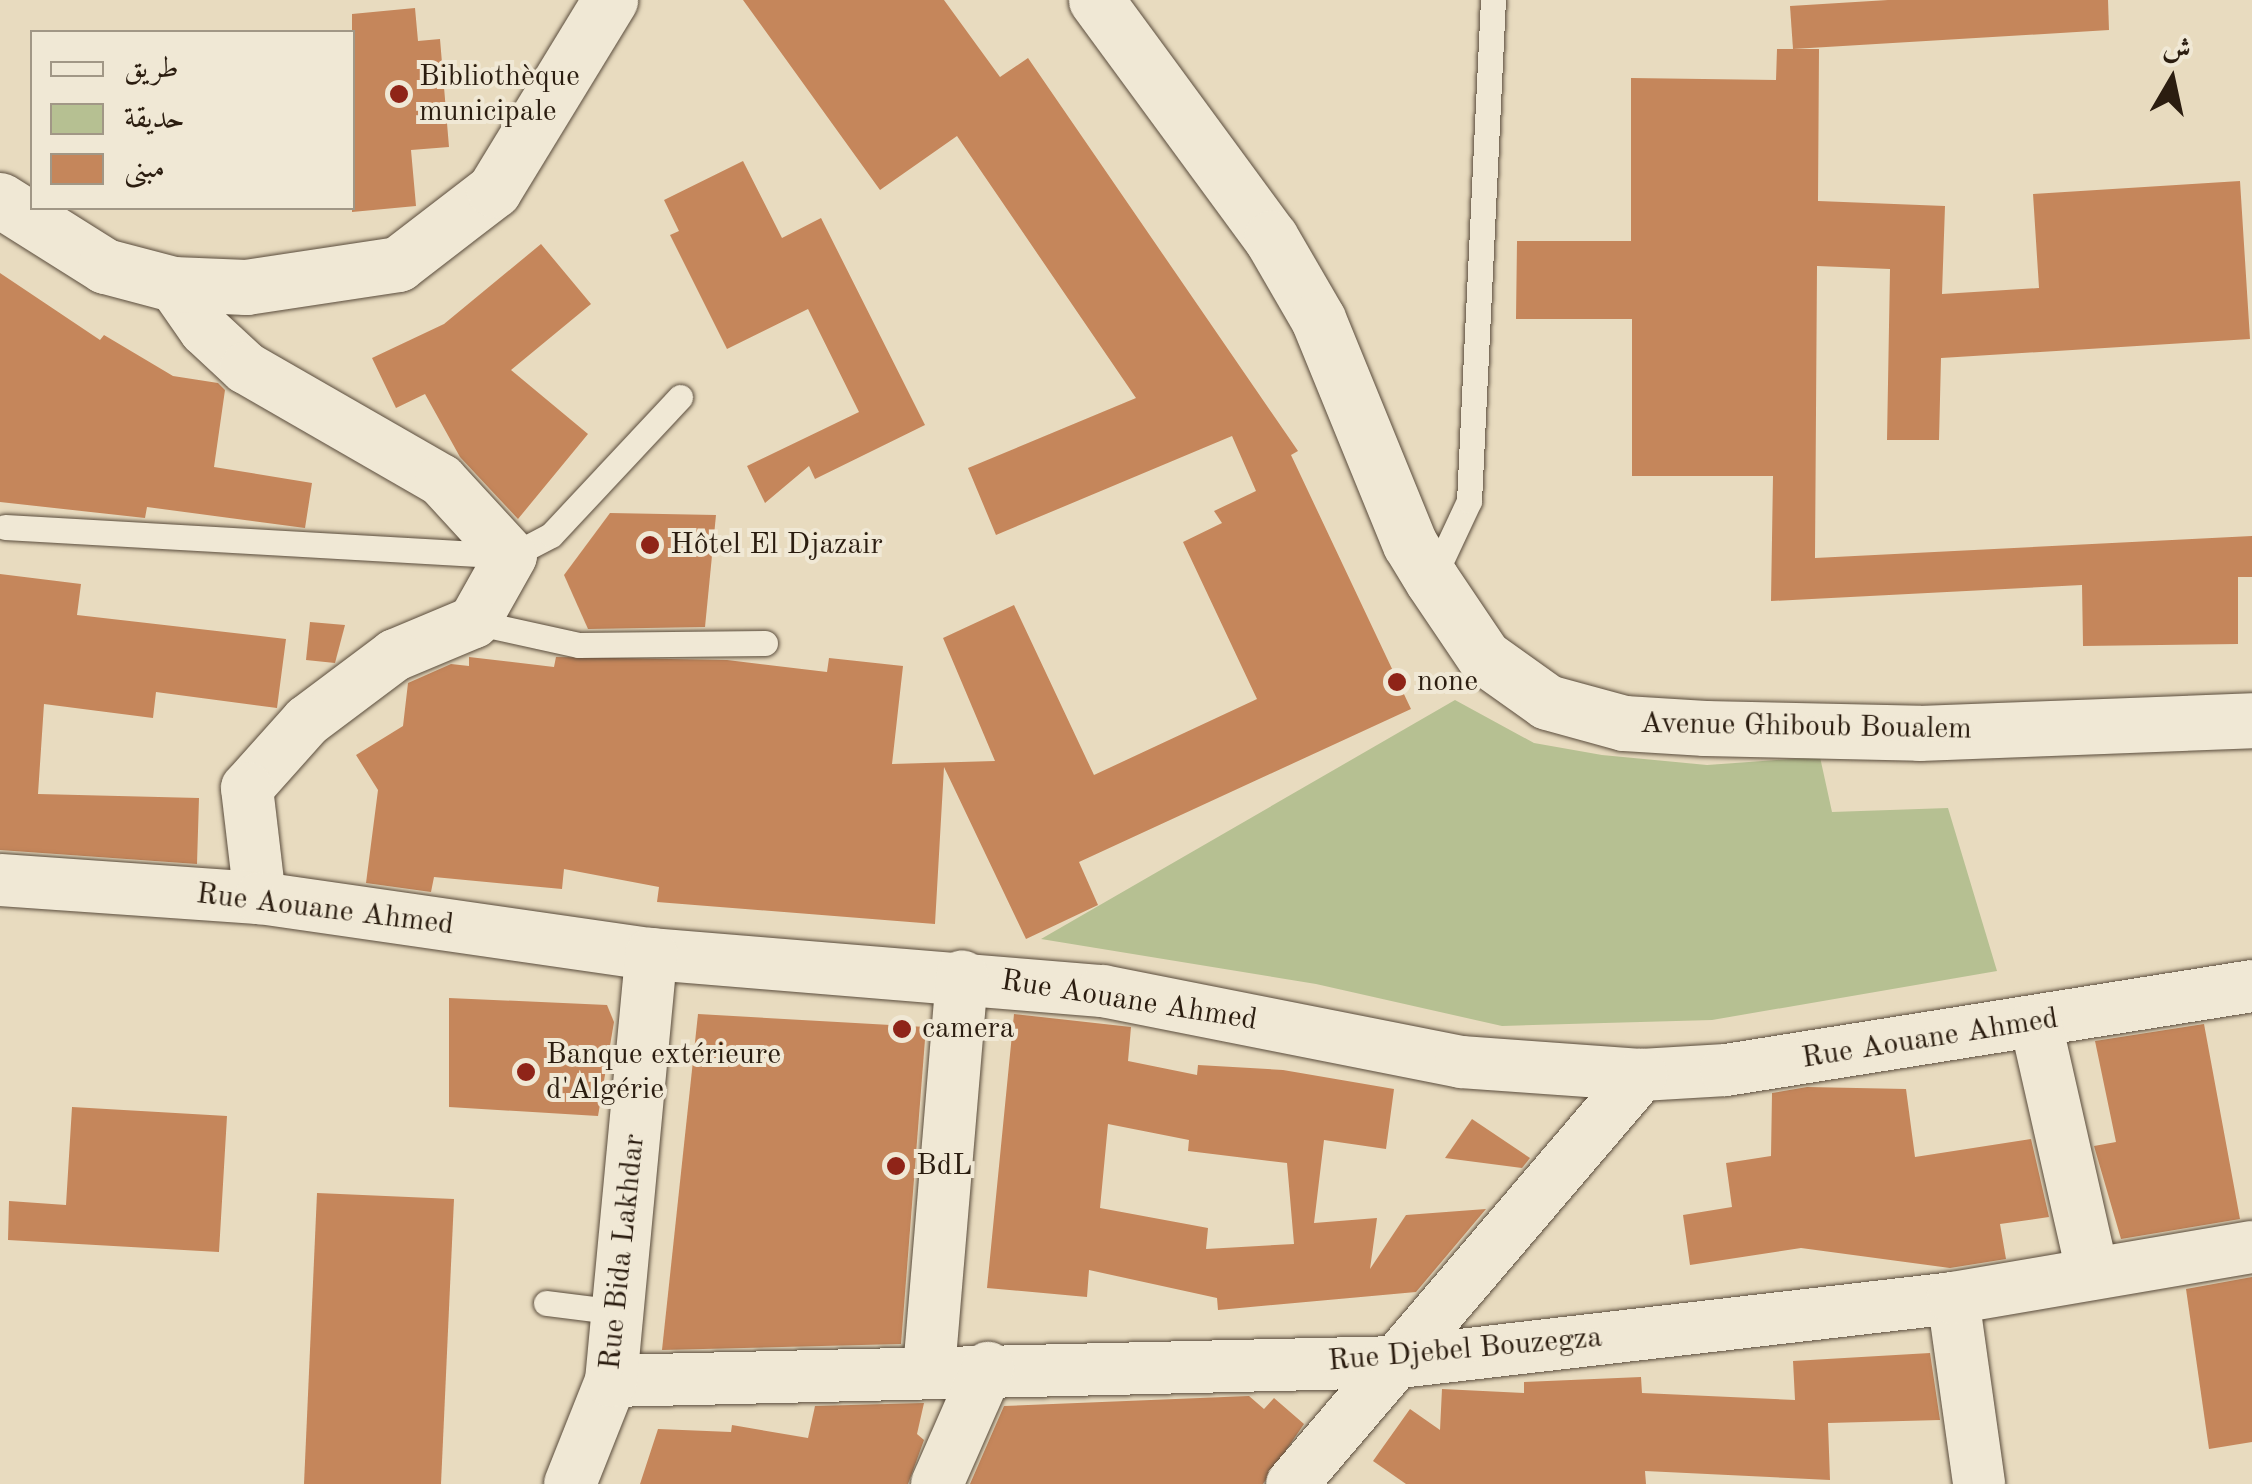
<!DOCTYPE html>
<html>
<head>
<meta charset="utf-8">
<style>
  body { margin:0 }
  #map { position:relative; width:2252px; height:1484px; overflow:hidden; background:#e8dbbf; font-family:"Old Standard TT",Amiri,serif }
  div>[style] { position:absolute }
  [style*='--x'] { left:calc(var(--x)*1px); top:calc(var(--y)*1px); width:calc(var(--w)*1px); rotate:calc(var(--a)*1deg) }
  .green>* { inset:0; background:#b6c092 }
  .building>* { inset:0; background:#c5865b }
  .roads { filter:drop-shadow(0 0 2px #5a4c3c) drop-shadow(0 0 2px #5a4c3c) }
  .service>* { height:25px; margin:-12.5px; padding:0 12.5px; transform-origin:12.5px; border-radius:12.5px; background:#f0e8d5 }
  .minor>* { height:52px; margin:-26px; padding:0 26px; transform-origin:26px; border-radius:26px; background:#f0e8d5 }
  .secondary>* { height:55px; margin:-27.5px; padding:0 27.5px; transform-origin:27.5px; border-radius:27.5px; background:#f0e8d5 }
  .dots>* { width:28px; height:28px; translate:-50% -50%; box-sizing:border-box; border:5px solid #f0e8d5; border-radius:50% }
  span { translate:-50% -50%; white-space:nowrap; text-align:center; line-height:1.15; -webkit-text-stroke:8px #f0e8d5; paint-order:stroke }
  .poi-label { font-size:30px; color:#2b1d10 }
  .left { translate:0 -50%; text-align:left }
  .street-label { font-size:30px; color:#2b1d10 }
  .legend { position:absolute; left:30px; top:30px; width:325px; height:180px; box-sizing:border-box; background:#f0e8d5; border:2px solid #a19786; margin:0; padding:12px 18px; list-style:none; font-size:30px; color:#2b1d10 }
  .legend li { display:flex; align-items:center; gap:20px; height:50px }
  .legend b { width:50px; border:2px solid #a19786 }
  .north { position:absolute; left:2122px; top:30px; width:100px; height:100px; -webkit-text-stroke:8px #f0e8d5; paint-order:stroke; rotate:9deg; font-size:28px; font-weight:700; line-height:40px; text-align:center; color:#2b1d10 }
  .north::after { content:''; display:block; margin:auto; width:35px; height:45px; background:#2b1d10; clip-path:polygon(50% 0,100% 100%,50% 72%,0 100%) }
</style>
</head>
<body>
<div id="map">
  <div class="green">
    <div style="clip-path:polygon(1455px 700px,1534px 743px,1602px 755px,1707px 765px,1820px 757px,1832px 812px,1948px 808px,1997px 971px,1712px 1020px,1502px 1026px,1316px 984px,1041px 939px)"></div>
  </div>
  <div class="building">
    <div style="clip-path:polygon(743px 0,944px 0,1000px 77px,1028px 58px,1298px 451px,1291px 455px,1411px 709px,1079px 862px,1098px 905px,1026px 939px,944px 767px,935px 924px,657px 902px,659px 887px,564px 869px,562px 889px,434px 877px,431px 892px,366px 883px,378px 790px,356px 755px,403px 726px,408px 683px,451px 664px,469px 666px,469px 657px,554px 667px,556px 657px,727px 660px,827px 672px,829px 658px,903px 666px,892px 764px,995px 761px,943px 638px,1014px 605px,1094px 775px,1257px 699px,1183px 542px,1222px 523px,1214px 511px,1256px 491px,1232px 436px,996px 535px,968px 468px,1136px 398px,957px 136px,880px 190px)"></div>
    <div style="clip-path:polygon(1888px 0,2108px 0,2109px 30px,1793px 49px,1790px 6px)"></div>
    <div style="clip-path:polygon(415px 8px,418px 41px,440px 39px,449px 147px,411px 150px,416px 206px,352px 212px,352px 14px)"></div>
    <div style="clip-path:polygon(1777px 49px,1819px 49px,1818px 201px,1945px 206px,1942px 294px,2039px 288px,2033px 194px,2240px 181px,2250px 339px,1941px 358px,1939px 440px,1887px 440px,1890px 269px,1817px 266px,1815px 558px,2252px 536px,2252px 577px,2238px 577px,2238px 644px,2083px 646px,2082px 585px,1771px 601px,1773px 476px,1632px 476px,1632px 319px,1516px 319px,1517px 241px,1631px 241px,1631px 78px,1776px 80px)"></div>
    <div style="clip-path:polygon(743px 161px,782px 238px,821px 218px,925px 425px,815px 479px,809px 466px,765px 503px,747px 466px,859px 412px,808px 309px,727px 349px,670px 235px,679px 231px,664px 200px)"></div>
    <div style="clip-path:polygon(541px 244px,591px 304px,511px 370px,588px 434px,518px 519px,460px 457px,425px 394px,396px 408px,372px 358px,444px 324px)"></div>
    <div style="clip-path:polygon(0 273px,100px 340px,104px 335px,173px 376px,218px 383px,225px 390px,214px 467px,312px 483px,305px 528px,147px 507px,145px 518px,0 502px)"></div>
    <div style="clip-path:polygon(610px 513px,716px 515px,705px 627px,588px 629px,564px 575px)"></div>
    <div style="clip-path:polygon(0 574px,81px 584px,77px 615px,286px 639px,277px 708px,156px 692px,153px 718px,44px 704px,38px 794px,199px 798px,197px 864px,0 850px)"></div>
    <div style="clip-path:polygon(310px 622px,345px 625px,335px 663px,306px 660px)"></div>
    <div style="clip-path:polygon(449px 998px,607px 1005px,614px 1022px,598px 1116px,449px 1107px)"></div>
    <div style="clip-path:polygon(698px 1014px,926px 1027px,901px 1344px,662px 1350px)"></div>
    <div style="clip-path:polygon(evenodd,1014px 1014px,1131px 1027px,1128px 1061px,1197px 1075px,1198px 1065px,1283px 1070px,1394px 1089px,1386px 1149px,1324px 1140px,1314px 1223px,1377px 1218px,1370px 1269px,1406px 1215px,1486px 1209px,1416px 1292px,1218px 1310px,1217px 1298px,1089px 1270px,1087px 1297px,987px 1288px,1014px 1014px,1108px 1124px,1189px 1140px,1188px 1151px,1287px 1163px,1294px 1244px,1206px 1249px,1208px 1228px,1100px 1208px,1108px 1124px)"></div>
    <div style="clip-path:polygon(2204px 1024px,2240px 1219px,2121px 1239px,2094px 1146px,2116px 1142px,2095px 1041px)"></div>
    <div style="clip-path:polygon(1807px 1087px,1906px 1089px,1915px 1157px,2031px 1139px,2049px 1217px,2000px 1224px,2006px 1259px,1950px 1268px,1801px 1248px,1690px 1265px,1683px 1215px,1732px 1207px,1726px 1163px,1771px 1156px,1772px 1093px)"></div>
    <div style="clip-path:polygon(72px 1107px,227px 1116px,219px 1252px,8px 1240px,9px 1201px,66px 1205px)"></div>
    <div style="clip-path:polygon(1472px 1119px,1530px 1158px,1522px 1168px,1445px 1158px)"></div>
    <div style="clip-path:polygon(317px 1193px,454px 1199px,441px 1484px,304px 1484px)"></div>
    <div style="clip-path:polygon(2252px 1277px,2252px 1442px,2209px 1449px,2186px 1289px)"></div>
    <div style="clip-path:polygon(1930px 1353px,1940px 1420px,1828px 1423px,1830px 1480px,1645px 1471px,1646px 1484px,1406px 1484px,1373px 1461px,1410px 1409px,1440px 1430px,1442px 1389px,1524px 1393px,1524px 1382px,1641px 1377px,1642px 1393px,1795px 1400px,1793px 1361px)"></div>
    <div style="clip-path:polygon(1249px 1396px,1264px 1409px,1274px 1398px,1304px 1424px,1263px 1484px,970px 1484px,1004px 1406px)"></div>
    <div style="clip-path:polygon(924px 1403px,917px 1434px,924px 1440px,908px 1484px,640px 1484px,658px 1429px,731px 1432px,732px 1425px,808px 1438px,815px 1406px)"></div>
  </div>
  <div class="roads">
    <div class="service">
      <div style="--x:5;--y:527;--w:507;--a:3.28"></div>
      <div style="--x:511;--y:556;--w:45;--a:-27.7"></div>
      <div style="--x:551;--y:535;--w:189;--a:-46.9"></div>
      <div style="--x:1432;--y:580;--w:87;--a:-64.9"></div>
      <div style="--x:1469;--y:501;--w:502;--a:-87.26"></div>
      <div style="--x:474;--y:622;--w:107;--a:12.4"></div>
      <div style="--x:579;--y:645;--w:186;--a:-0.6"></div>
      <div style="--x:546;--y:1303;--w:73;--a:7.1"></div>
    </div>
    <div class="minor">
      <div style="--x:173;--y:284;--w:56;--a:55.2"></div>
      <div style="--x:205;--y:330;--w:56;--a:42.8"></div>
      <div style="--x:246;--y:368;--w:225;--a:29.9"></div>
      <div style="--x:441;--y:480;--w:103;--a:47.4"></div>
      <div style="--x:511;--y:556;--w:76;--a:119.3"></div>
      <div style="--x:474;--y:622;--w:86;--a:157.3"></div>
      <div style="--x:395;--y:655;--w:110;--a:143.1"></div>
      <div style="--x:307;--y:721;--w:90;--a:131.8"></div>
      <div style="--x:247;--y:788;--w:111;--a:83.3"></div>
      <div style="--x:0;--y:880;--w:261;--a:4"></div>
      <div style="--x:260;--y:898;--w:395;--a:8.2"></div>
      <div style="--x:651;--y:954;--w:454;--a:4.7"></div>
      <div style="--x:1103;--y:991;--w:365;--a:11.2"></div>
      <div style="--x:1461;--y:1062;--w:180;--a:4.1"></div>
      <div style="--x:1641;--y:1075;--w:85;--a:-3.4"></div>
      <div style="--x:1726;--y:1070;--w:533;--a:-9.07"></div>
      <div style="--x:2036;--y:1024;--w:253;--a:77.2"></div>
      <div style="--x:1953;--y:1298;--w:188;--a:82"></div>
      <div style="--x:929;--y:1370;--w:395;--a:-85.2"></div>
      <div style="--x:611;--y:1381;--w:789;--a:-1.38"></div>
      <div style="--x:1400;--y:1362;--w:557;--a:-6.6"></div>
      <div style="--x:1953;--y:1298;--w:303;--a:-9.7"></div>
      <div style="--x:570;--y:1484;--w:111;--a:-68.3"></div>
      <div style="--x:611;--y:1381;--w:429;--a:-84.6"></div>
      <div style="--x:937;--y:1484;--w:127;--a:-66.3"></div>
      <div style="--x:1292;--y:1484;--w:538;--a:-49.53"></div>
    </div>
    <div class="secondary">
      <div style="--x:1096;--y:0;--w:295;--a:53.7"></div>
      <div style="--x:1271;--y:238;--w:94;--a:59.9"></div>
      <div style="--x:1318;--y:319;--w:243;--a:67.8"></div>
      <div style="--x:1410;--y:544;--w:42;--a:58.6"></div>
      <div style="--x:1432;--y:580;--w:93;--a:56"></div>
      <div style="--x:1484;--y:657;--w:77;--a:35.5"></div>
      <div style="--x:1547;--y:702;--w:80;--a:15.3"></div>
      <div style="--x:1624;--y:723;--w:81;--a:3.5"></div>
      <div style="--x:1705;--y:728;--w:214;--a:1.3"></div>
      <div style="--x:1919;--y:733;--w:333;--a:-2.2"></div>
      <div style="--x:0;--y:200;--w:124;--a:32.2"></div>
      <div style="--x:105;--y:266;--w:70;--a:14.8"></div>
      <div style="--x:173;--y:284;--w:73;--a:2.4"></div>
      <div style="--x:246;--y:287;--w:154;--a:-8.6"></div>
      <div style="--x:398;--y:264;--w:121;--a:-37.6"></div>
      <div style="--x:494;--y:190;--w:223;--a:-58.6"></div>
    </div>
  </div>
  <div class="dots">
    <div style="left:399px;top:94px;background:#8f2418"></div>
    <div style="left:650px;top:545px;background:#8f2418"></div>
    <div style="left:1397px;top:682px;background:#8f2418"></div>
    <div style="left:902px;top:1029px;background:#8f2418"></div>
    <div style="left:526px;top:1072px;background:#8f2418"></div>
    <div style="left:896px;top:1166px;background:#8f2418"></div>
  </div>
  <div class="poi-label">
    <span class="left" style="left:419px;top:94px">Bibliothèque<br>municipale</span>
    <span class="left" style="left:670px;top:545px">Hôtel El Djazair</span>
    <span class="left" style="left:1417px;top:682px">none</span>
    <span class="left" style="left:922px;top:1029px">camera</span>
    <span class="left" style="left:546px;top:1072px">Banque extérieure<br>d'Algérie</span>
    <span class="left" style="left:916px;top:1166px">BdL</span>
  </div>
  <div class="street-label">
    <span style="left:1806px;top:727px;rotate:1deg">Avenue Ghiboub Boualem</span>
    <span style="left:325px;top:910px;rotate:7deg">Rue Aouane Ahmed</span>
    <span style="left:1129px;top:1001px;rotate:9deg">Rue Aouane Ahmed</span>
    <span style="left:1930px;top:1039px;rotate:-9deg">Rue Aouane Ahmed</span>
    <span style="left:623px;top:1252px;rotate:-84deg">Rue Bida Lakhdar</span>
    <span style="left:1465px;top:1350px;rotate:-5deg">Rue Djebel Bouzegza</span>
  </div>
  <ul class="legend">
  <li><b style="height:12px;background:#f0e8d5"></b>طريق</li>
  <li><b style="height:28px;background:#b6c092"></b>حديقة</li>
  <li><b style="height:28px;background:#c5865b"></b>مبنى</li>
  </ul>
  <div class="north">ش</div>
</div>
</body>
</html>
